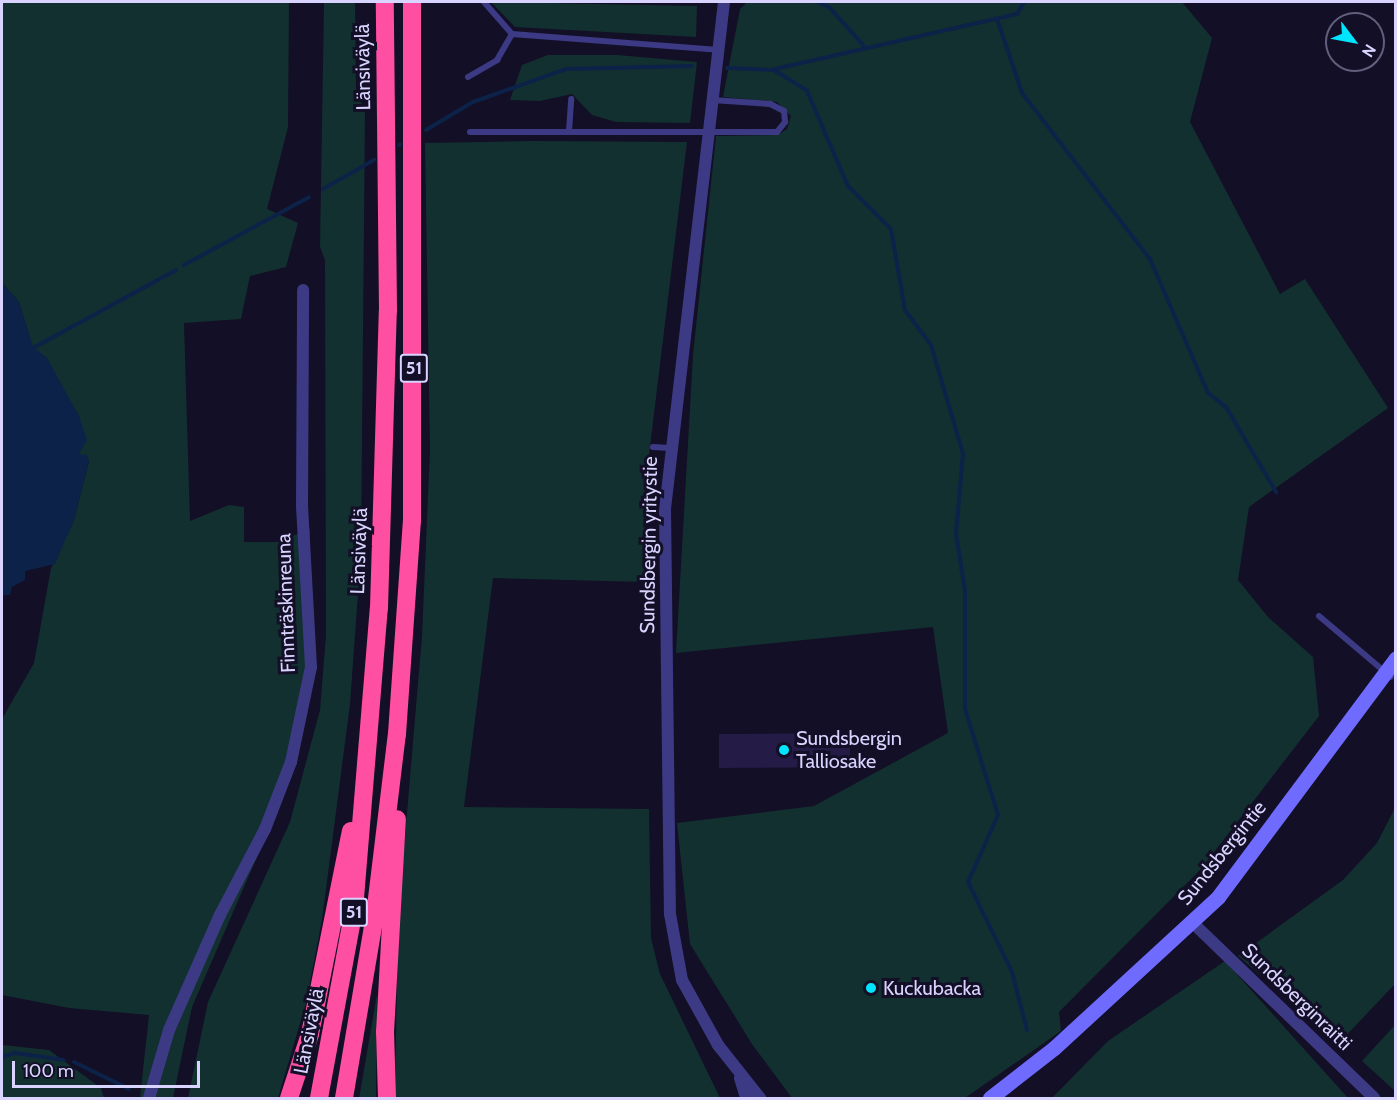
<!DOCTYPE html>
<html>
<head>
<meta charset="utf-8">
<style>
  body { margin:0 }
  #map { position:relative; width:1397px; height:1100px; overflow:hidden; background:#130f26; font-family:Cabin,sans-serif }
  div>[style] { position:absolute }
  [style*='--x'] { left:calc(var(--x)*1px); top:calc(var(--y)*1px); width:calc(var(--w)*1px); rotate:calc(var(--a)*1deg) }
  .green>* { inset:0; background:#12302f }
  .water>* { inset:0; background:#0c2248 }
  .stream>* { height:4px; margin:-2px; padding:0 2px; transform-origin:2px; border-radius:2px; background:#0c2248 }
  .building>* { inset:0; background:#241b47 }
  .lane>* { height:6px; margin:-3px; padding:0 3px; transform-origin:3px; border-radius:3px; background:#3d3a85 }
  .street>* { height:12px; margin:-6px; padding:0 6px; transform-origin:6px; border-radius:6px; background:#3d3a85 }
  .secondary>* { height:15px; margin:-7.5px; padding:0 7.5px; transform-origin:7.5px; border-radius:7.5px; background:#6f6bff }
  .highway>* { height:18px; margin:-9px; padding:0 9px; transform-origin:9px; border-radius:9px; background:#ff4fa3 }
  .dots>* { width:16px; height:16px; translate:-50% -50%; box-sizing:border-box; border:3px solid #130f26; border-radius:50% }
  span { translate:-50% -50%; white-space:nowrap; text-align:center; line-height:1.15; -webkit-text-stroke:6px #130f26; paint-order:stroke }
  .shield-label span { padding:2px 4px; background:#130f26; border:2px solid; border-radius:4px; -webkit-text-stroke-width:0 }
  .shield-label { font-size:18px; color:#d9d4ff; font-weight:700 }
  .street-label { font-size:20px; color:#d9d4ff }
  .poi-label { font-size:20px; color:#d9d4ff }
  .left { translate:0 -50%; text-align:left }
  .frame { position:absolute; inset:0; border:3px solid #d9d4ff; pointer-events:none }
  .north { position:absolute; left:1325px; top:12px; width:60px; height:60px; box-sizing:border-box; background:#130f26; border:2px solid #625e7d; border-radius:50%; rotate:122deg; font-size:16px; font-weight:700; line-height:24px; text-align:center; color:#d9d4ff }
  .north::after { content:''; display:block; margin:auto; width:21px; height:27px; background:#00e5ff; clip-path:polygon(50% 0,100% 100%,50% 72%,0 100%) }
  .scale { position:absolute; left:12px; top:1061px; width:188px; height:27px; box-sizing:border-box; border:3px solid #d9d4ff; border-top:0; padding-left:8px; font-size:18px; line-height:21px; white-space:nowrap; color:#d9d4ff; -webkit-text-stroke:4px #130f26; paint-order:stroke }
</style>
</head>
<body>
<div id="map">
  <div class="green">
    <div style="clip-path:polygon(2px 2px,289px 2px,288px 127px,267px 209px,298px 223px,286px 267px,250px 276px,241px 319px,184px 323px,190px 521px,229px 505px,244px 507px,244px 542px,277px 542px,310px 529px,310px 678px,292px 776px,192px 1007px,173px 1098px,140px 1098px,149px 1015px,69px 1008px,2px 995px,2px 719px,34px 663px,51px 568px,74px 520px,89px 461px,78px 454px,47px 358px,33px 348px,19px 302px,2px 283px)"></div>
    <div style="clip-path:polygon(324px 2px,355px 2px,356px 90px,365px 112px,361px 553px,350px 704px,322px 920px,306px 1003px,278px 1098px,188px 1098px,208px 1002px,290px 822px,320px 710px,326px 635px,325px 260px,320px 247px)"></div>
    <div style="clip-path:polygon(491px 2px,697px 6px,696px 37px,515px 27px)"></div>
    <div style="clip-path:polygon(747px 2px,1182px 2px,1212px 38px,1190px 122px,1280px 294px,1305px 279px,1388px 408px,1249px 507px,1238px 580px,1268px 617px,1313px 657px,1319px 716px,1201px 869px,1059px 1012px,1061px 1031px,965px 1098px,792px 1098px,752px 1044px,690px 944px,677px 823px,814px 806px,948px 733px,933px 627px,676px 653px,693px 355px,716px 136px,778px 135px,787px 129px,791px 116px,777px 102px,723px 97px,740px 9px)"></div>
    <div style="clip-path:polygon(548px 55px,617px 55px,697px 62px,690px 123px,616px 122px,592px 115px,572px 94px,540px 101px,510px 100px,522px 65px)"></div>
    <div style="clip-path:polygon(533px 141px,687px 142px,645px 488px,646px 582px,493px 578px,464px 807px,649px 809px,651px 938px,660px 974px,720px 1098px,395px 1098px,398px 919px,422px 636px,430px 450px,425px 143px)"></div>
    <div style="clip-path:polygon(1395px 808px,1395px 984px,1340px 1042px,1238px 956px,1343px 880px,1377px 843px)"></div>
    <div style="clip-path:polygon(1225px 961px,1348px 1098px,1052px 1098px,1108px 1041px)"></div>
    <div style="clip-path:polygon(377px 994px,376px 1098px,359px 1098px,361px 1087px)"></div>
    <div style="clip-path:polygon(1395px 1025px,1395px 1091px,1362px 1061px)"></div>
    <div style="clip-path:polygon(2px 1045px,49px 1050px,101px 1088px,104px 1098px,2px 1098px)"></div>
  </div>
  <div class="water">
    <div style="clip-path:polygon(2px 283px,19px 302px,33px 347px,47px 358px,79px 416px,87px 440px,79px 454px,87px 455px,89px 461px,74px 520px,55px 564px,25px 571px,25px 580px,12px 587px,10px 595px,3px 595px,2px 607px)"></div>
  </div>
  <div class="stream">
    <div style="--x:817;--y:2;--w:13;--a:23"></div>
    <div style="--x:829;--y:7;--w:52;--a:48.1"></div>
    <div style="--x:997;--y:19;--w:78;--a:71.3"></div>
    <div style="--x:1022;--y:93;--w:210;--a:52.4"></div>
    <div style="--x:1150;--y:259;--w:146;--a:66.6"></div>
    <div style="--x:1208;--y:393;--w:23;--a:38"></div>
    <div style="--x:1226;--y:407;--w:99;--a:59.5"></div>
    <div style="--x:727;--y:68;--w:47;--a:2.4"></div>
    <div style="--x:774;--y:70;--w:39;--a:32"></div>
    <div style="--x:807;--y:91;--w:103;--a:66.7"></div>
    <div style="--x:848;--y:186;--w:61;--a:45"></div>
    <div style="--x:891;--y:229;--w:82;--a:80.2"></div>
    <div style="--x:905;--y:310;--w:44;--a:53.4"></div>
    <div style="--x:931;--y:345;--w:114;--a:73.6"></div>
    <div style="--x:963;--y:454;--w:80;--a:95"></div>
    <div style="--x:956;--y:534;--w:58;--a:81"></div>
    <div style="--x:965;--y:591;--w:118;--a:90"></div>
    <div style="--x:965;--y:709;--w:111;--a:72.7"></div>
    <div style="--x:998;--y:815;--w:73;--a:114.1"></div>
    <div style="--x:968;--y:882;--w:100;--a:63.9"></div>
    <div style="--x:1012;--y:972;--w:60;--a:75.5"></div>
    <div style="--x:775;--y:69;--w:248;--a:-12.8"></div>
    <div style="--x:1017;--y:14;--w:14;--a:-60"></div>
    <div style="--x:426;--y:130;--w:55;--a:-30.8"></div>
    <div style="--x:473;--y:102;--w:99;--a:-19.5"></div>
    <div style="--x:566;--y:69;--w:126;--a:-1.4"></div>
    <div style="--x:399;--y:145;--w:1;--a:-45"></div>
    <div style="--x:323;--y:189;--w:59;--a:-29.6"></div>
    <div style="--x:184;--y:265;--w:142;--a:-28.5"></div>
    <div style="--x:33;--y:348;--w:163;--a:-28.6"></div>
    <div style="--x:2;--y:1057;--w:14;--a:-17"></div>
    <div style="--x:15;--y:1053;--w:49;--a:8.3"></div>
    <div style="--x:74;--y:1062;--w:61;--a:26.1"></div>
  </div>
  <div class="building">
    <div style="clip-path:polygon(850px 733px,850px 767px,719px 768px,719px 734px)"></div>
  </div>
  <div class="lane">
    <div style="--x:484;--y:2;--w:43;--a:48.8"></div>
    <div style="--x:512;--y:34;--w:207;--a:4.4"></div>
    <div style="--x:468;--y:77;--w:34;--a:-30"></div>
    <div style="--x:497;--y:60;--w:30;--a:-60"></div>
    <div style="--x:569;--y:131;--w:32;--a:-86"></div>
    <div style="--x:470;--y:132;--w:307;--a:0"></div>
    <div style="--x:777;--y:132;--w:13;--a:-51"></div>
    <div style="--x:785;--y:122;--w:11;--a:-95"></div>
    <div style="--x:784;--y:111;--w:16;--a:-153"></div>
    <div style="--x:770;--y:104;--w:58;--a:-176.1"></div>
    <div style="--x:653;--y:447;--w:17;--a:3"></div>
    <div style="--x:1319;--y:616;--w:94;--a:40.3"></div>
  </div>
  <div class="street">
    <div style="--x:724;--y:2;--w:510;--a:96.64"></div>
    <div style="--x:665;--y:509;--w:405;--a:89.3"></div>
    <div style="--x:670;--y:914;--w:67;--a:79.7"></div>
    <div style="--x:682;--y:980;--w:74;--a:61"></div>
    <div style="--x:718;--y:1045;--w:68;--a:51.6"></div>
    <div style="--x:1193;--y:923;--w:252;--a:44"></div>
    <div style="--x:740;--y:1078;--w:21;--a:73"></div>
    <div style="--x:149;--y:1098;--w:71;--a:-73.6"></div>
    <div style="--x:169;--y:1030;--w:126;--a:-66.1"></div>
    <div style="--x:220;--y:915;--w:97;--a:-62.4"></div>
    <div style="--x:265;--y:829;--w:72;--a:-68.8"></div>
    <div style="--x:291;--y:762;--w:97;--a:-78.1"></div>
    <div style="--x:311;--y:667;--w:162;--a:-93.2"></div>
    <div style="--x:302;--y:505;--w:215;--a:-89.7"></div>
  </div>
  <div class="secondary">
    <div style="--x:990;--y:1098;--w:81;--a:-38"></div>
    <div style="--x:1054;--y:1048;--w:223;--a:-42.6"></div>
    <div style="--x:1218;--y:897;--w:298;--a:-53.3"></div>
  </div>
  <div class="highway">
    <div style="--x:289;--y:1098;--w:67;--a:-71.8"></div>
    <div style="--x:310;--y:1034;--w:207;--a:-78.6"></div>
    <div style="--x:319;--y:1098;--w:191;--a:-79.5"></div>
    <div style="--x:354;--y:910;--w:303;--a:-85.3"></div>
    <div style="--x:379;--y:608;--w:297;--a:-88.3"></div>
    <div style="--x:388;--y:311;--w:309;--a:-90.6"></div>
    <div style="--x:344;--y:1098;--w:186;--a:-80.4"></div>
    <div style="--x:375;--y:915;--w:182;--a:-83.1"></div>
    <div style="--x:397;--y:734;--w:214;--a:-86"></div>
    <div style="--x:412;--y:521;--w:519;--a:-90"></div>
    <div style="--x:387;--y:1098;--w:66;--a:-91.7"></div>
    <div style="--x:385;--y:1032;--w:213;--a:-86.8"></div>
  </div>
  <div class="dots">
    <div style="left:784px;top:750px;background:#00e5ff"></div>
    <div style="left:871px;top:988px;background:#00e5ff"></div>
  </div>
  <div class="shield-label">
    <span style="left:414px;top:368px">51</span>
    <span style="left:354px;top:912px">51</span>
  </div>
  <div class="street-label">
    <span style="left:363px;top:67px;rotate:-91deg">Länsiväylä</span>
    <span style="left:649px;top:545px;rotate:-89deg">Sundsbergin yritystie</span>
    <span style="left:359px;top:551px;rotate:-88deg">Länsiväylä</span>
    <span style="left:286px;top:603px;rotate:-92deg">Finnträskinreuna</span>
    <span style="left:1222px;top:853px;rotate:-51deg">Sundsbergintie</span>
    <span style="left:1297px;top:997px;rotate:44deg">Sundsberginraitti</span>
    <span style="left:309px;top:1031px;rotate:-79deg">Länsiväylä</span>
  </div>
  <div class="poi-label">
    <span class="left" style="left:796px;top:750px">Sundsbergin<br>Talliosake</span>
    <span class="left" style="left:883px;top:988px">Kuckubacka</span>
  </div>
  <div class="frame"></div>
  <div class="north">N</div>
  <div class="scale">100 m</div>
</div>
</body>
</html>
